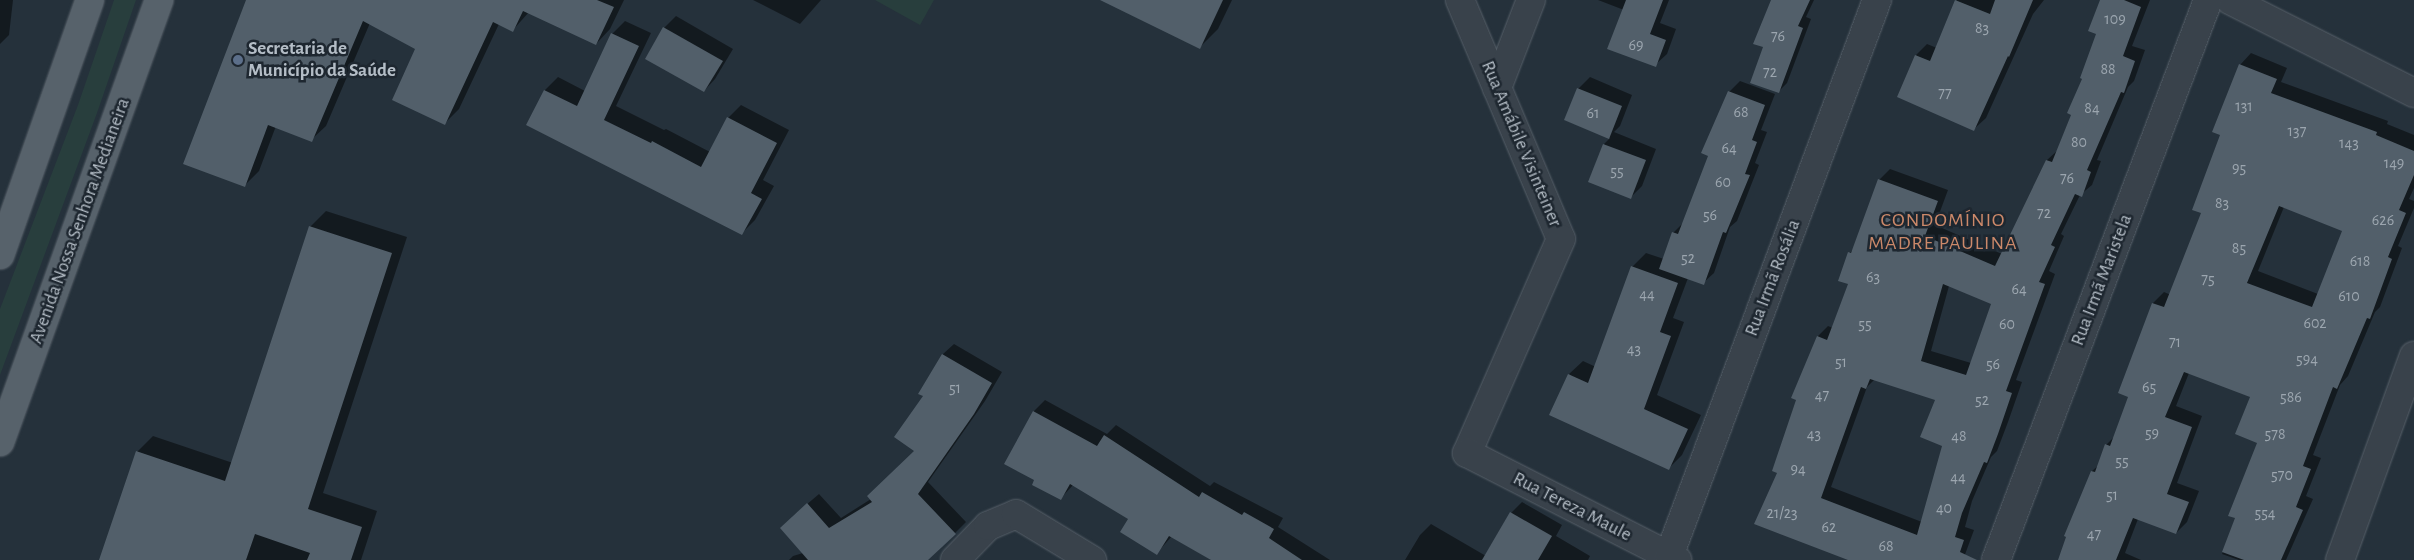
<!DOCTYPE html>
<html>
<head>
<meta charset="utf-8">
<style>
  body { margin:0 }
  #map { position:relative; width:2414px; height:560px; overflow:hidden; background:#25313b; font-family:"Alegreya Sans",sans-serif }
  div>[style] { position:absolute }
  [style*='--x'] { left:calc(var(--x)*1px); top:calc(var(--y)*1px); width:calc(var(--w)*1px); rotate:calc(var(--a)*1deg) }
  .green>* { inset:0; background:#283e3d }
  .shadow>* { inset:0; background:#0007 }
  .building>* { inset:0; background:#525f6a }
  .roads { filter:drop-shadow(0 0 1px #576069) drop-shadow(0 0 1px #576069) }
  .minor>* { height:28px; margin:-14px; padding:0 14px; transform-origin:14px; border-radius:14px; background:#39424b }
  .primary>* { height:28px; margin:-14px; padding:0 14px; transform-origin:14px; border-radius:14px; background:#57626b }
  .dots>* { width:14px; height:14px; translate:-50% -50%; box-sizing:border-box; border:2px solid #1e2730; border-radius:50% }
  span { translate:-50% -50%; white-space:nowrap; text-align:center; line-height:1.15; -webkit-text-stroke:5px #1e2730; paint-order:stroke }
  .number-label { font-size:16px; color:#9ca6af }
  .number-label span { -webkit-text-stroke-width:0 }
  .poi-label { font-size:19px; color:#b4bdc6; font-weight:700 }
  .left { translate:0 -50%; text-align:left }
  .street-label { font-size:19px; color:#b4bdc6 }
  .neighbourhood-label { font-size:20px; color:#cc896a; letter-spacing:1px }
</style>
</head>
<body>
<div id="map">
  <div class="green">
    <div style="clip-path:polygon(114px 0,136px 0,97px 113px,0 375px,0 309px,78px 105px)"></div>
    <div style="clip-path:polygon(875px 0,934px 0,920px 25px)"></div>
  </div>
  <div class="shadow">
    <div style="clip-path:polygon(0 0,13px 0,9px 35px,0 44px)"></div>
    <div style="clip-path:polygon(248px 0,624px 0,610px 29px,596px 44px,529px 12px,513px 30px,499px 24px,459px 109px,445px 123px,417px 49px,370px 23px,326px 126px,311px 140px,276px 126px,259px 171px,245px 185px)"></div>
    <div style="clip-path:polygon(753px 0,821px 0,800px 24px)"></div>
    <div style="clip-path:polygon(1114px 0,1232px 0,1218px 29px,1200px 47px)"></div>
    <div style="clip-path:polygon(1598px 0,1669px 0,1660px 23px,1676px 29px,1667px 54px,1655px 65px,1624px 10px)"></div>
    <div style="clip-path:polygon(1773px 0,1814px 0,1806px 17px,1811px 19px,1787px 83px,1778px 92px,1764px 47px)"></div>
    <div style="clip-path:polygon(1957px 0,2044px 0,2033px 14px,1986px 118px,1974px 129px,1916px 55px,1927px 44px,1937px 48px)"></div>
    <div style="clip-path:polygon(evenodd,2101px 0,2150px 0,2132px 46px,2145px 50px,2134px 81px,2128px 87px,2097px 160px,2101px 161px,2092px 185px,2080px 195px,2061px 234px,2064px 236px,2049px 271px,2055px 274px,2016px 380px,2022px 382px,2008px 422px,1997px 451px,1991px 457px,1972px 501px,1965px 527px,1974px 530px,1963px 560px,1851px 560px,1778px 472px,1798px 399px,1793px 397px,1818px 336px,1828px 326px,1833px 328px,1850px 284px,1850px 253px,1854px 248px,1879px 180px,1890px 169px,1948px 190px,1935px 225px,2002px 254px,2047px 160px,2058px 150px,2072px 114px,2098px 33px,2101px 0,1949px 286px,1992px 303px,1971px 363px,1931px 351px,1949px 286px,2101px 0,1875px 379px,1937px 399px,1944px 445px,1922px 522px,1831px 487px,1867px 387px,1875px 379px)"></div>
    <div style="clip-path:polygon(676px 16px,733px 49px,715px 79px,704px 91px,647px 58px,664px 28px)"></div>
    <div style="clip-path:polygon(625px 21px,651px 33px,616px 106px,664px 130px,666px 129px,710px 152px,728px 118px,741px 105px,789px 130px,763px 180px,774px 186px,755px 220px,742px 233px,528px 124px,545px 90px,558px 77px,585px 91px,612px 34px)"></div>
    <div style="clip-path:polygon(evenodd,2251px 53px,2287px 68px,2281px 82px,2388px 121px,2387px 124px,2414px 135px,2414px 188px,2409px 199px,2414px 201px,2414px 208px,2398px 246px,2402px 248px,2380px 307px,2375px 312px,2348px 376px,2340px 385px,2313px 455px,2321px 458px,2306px 496px,2313px 499px,2286px 560px,2239px 560px,2222px 554px,2237px 518px,2259px 443px,2252px 397px,2189px 373px,2176px 406px,2202px 416px,2177px 483px,2199px 491px,2187px 522px,2176px 533px,2138px 519px,2125px 553px,2141px 560px,2059px 560px,2092px 471px,2099px 465px,2106px 445px,2115px 436px,2130px 396px,2153px 303px,2164px 292px,2171px 295px,2202px 212px,2240px 65px,2251px 53px,2284px 207px,2343px 230px,2318px 294px,2258px 271px,2284px 207px)"></div>
    <div style="clip-path:polygon(1590px 77px,1632px 95px,1620px 126px,1614px 132px,1656px 149px,1642px 186px,1630px 198px,1604px 144px,1610px 138px,1565px 120px,1578px 89px)"></div>
    <div style="clip-path:polygon(1740px 81px,1775px 94px,1761px 130px,1767px 132px,1755px 163px,1759px 165px,1737px 221px,1730px 227px,1714px 273px,1703px 283px,1688px 278px,1673px 318px,1684px 322px,1657px 395px,1701px 415px,1682px 455px,1668px 469px,1569px 374px,1583px 361px,1596px 367px,1632px 267px,1646px 253px,1664px 259px,1673px 233px,1684px 222px,1710px 155px,1729px 92px)"></div>
    <div style="clip-path:polygon(326px 211px,407px 237px,323px 493px,377px 511px,361px 560px,100px 560px,137px 452px,153px 436px,233px 463px,310px 227px)"></div>
    <div style="clip-path:polygon(954px 344px,1002px 372px,985px 401px,928px 482px,966px 522px,955px 533px,915px 560px,789px 560px,793px 556px,803px 553px,792px 517px,819px 494px,841px 518px,871px 499px,916px 451px,925px 396px,920px 393px,943px 354px)"></div>
    <div style="clip-path:polygon(1045px 400px,1107px 434px,1116px 425px,1210px 486px,1214px 482px,1283px 518px,1278px 527px,1330px 560px,1214px 560px,1172px 536px,1157px 553px,1129px 519px,1074px 484px,1061px 498px,1036px 479px,1006px 463px,1034px 411px)"></div>
    <div style="clip-path:polygon(1522px 502px,1562px 525px,1556px 536px,1590px 556px,1588px 560px,1405px 560px,1420px 535px,1431px 524px,1486px 556px,1511px 513px)"></div>
  </div>
  <div class="building">
    <div style="clip-path:polygon(246px 0,597px 0,614px 7px,596px 45px,523px 11px,513px 32px,493px 22px,445px 125px,392px 100px,415px 49px,363px 21px,312px 142px,268px 125px,245px 187px,183px 164px)"></div>
    <div style="clip-path:polygon(1100px 0,1223px 0,1200px 49px)"></div>
    <div style="clip-path:polygon(1626px 0,1663px 0,1650px 34px,1666px 40px,1656px 67px,1607px 49px)"></div>
    <div style="clip-path:polygon(1771px 0,1810px 0,1798px 26px,1803px 28px,1779px 93px,1750px 83px,1763px 47px,1753px 44px)"></div>
    <div style="clip-path:polygon(1955px 0,1990px 14px,1995px 0,2033px 0,2009px 57px,2008px 56px,1974px 131px,1897px 97px,1915px 55px,1930px 61px)"></div>
    <div style="clip-path:polygon(evenodd,2100px 0,2124px 0,2141px 7px,2123px 56px,2135px 61px,2124px 93px,2121px 92px,2087px 170px,2091px 172px,2082px 197px,2075px 194px,2051px 245px,2055px 247px,2039px 282px,2045px 284px,2006px 391px,2012px 393px,1998px 434px,1987px 463px,1984px 462px,1962px 513px,1955px 537px,1964px 540px,1960px 552px,1977px 560px,1848px 560px,1754px 524px,1777px 473px,1772px 471px,1796px 400px,1791px 398px,1817px 336px,1827px 340px,1848px 284px,1838px 281px,1848px 252px,1851px 253px,1878px 179px,1938px 201px,1925px 236px,1995px 266px,2046px 160px,2052px 162px,2071px 115px,2067px 113px,2082px 79px,2080px 78px,2096px 34px,2088px 31px,2100px 0,1943px 284px,1991px 304px,1966px 375px,1921px 361px,1943px 284px,2100px 0,1870px 379px,1935px 400px,1920px 437px,1942px 446px,1917px 535px,1821px 498px,1861px 387px,1866px 389px,1870px 379px)"></div>
    <div style="clip-path:polygon(663px 27px,723px 61px,704px 92px,645px 59px)"></div>
    <div style="clip-path:polygon(611px 33px,639px 46px,604px 120px,651px 143px,652px 141px,701px 167px,727px 117px,777px 143px,751px 193px,762px 199px,742px 235px,526px 125px,544px 90px,577px 106px)"></div>
    <div style="clip-path:polygon(evenodd,2239px 64px,2277px 79px,2271px 93px,2377px 132px,2376px 135px,2414px 151px,2414px 175px,2399px 210px,2406px 213px,2388px 257px,2392px 259px,2370px 319px,2367px 318px,2337px 389px,2333px 387px,2303px 466px,2311px 469px,2296px 507px,2303px 510px,2281px 560px,2244px 560px,2222px 552px,2235px 518px,2228px 516px,2257px 443px,2235px 434px,2250px 397px,2184px 372px,2165px 417px,2192px 427px,2167px 494px,2189px 502px,2176px 534px,2133px 518px,2116px 560px,2058px 560px,2066px 537px,2064px 536px,2091px 471px,2095px 472px,2105px 444px,2110px 446px,2128px 397px,2118px 393px,2152px 303px,2164px 307px,2201px 213px,2192px 210px,2220px 135px,2212px 132px,2239px 64px,2279px 206px,2342px 231px,2312px 307px,2247px 283px,2279px 206px)"></div>
    <div style="clip-path:polygon(1577px 88px,1622px 106px,1609px 139px,1564px 120px)"></div>
    <div style="clip-path:polygon(1728px 91px,1765px 105px,1752px 140px,1757px 142px,1745px 174px,1750px 175px,1726px 233px,1723px 232px,1704px 285px,1659px 269px,1672px 232px,1678px 234px,1708px 156px,1701px 153px)"></div>
    <div style="clip-path:polygon(1603px 144px,1646px 160px,1631px 199px,1588px 182px)"></div>
    <div style="clip-path:polygon(309px 226px,392px 253px,308px 509px,362px 527px,351px 560px,307px 560px,310px 553px,255px 534px,246px 560px,99px 560px,136px 451px,225px 481px)"></div>
    <div style="clip-path:polygon(1631px 266px,1678px 283px,1660px 332px,1671px 336px,1644px 409px,1688px 429px,1669px 470px,1549px 415px,1568px 374px,1588px 383px)"></div>
    <div style="clip-path:polygon(942px 354px,992px 383px,974px 414px,918px 494px,956px 534px,928px 560px,808px 560px,780px 528px,807px 503px,829px 528px,872px 502px,867px 496px,914px 451px,894px 437px,923px 396px,918px 394px)"></div>
    <div style="clip-path:polygon(1033px 411px,1097px 446px,1104px 435px,1199px 497px,1202px 492px,1242px 515px,1244px 512px,1274px 529px,1269px 538px,1302px 560px,1211px 560px,1169px 536px,1157px 555px,1120px 532px,1128px 519px,1070px 484px,1061px 500px,1032px 485px,1034px 480px,1004px 464px)"></div>
    <div style="clip-path:polygon(1510px 512px,1552px 536px,1538px 560px,1482px 560px)"></div>
  </div>
  <div class="roads">
    <div class="minor">
      <div style="--x:1460;--y:0;--w:259;--a:67.1"></div>
      <div style="--x:1561;--y:239;--w:234;--a:113.7"></div>
      <div style="--x:1467;--y:453;--w:236;--a:27"></div>
      <div style="--x:2230;--y:0;--w:206;--a:26.8"></div>
      <div style="--x:1497;--y:88;--w:94;--a:-68.9"></div>
      <div style="--x:1669;--y:556;--w:594;--a:-69.49"></div>
      <div style="--x:955;--y:560;--w:47;--a:-45.9"></div>
      <div style="--x:988;--y:526;--w:30;--a:-23"></div>
      <div style="--x:1016;--y:514;--w:89;--a:31.2"></div>
      <div style="--x:1996;--y:560;--w:599;--a:-69.26"></div>
      <div style="--x:2340;--y:560;--w:217;--a:-70.1"></div>
    </div>
    <div class="primary">
      <div style="--x:0;--y:255;--w:270;--a:-70.6"></div>
      <div style="--x:0;--y:442;--w:470;--a:-70.2"></div>
    </div>
  </div>
  <div class="dots">
    <div style="left:238px;top:60px;background:#5c6f8a"></div>
  </div>
  <div class="number-label">
    <span style="left:2115px;top:19px">109</span>
    <span style="left:1982px;top:28px">83</span>
    <span style="left:1778px;top:36px">76</span>
    <span style="left:1636px;top:45px">69</span>
    <span style="left:2108px;top:69px">88</span>
    <span style="left:1770px;top:72px">72</span>
    <span style="left:1945px;top:93px">77</span>
    <span style="left:2244px;top:106px">131</span>
    <span style="left:2092px;top:108px">84</span>
    <span style="left:1741px;top:112px">68</span>
    <span style="left:1593px;top:113px">61</span>
    <span style="left:2297px;top:131px">137</span>
    <span style="left:2079px;top:142px">80</span>
    <span style="left:2349px;top:143px">143</span>
    <span style="left:1729px;top:148px">64</span>
    <span style="left:2394px;top:163px">149</span>
    <span style="left:2239px;top:168px">95</span>
    <span style="left:1617px;top:171px">55</span>
    <span style="left:2067px;top:178px">76</span>
    <span style="left:1723px;top:182px">60</span>
    <span style="left:2222px;top:203px">83</span>
    <span style="left:2044px;top:213px">72</span>
    <span style="left:1710px;top:215px">56</span>
    <span style="left:2383px;top:220px">626</span>
    <span style="left:2239px;top:248px">85</span>
    <span style="left:1688px;top:258px">52</span>
    <span style="left:2360px;top:261px">618</span>
    <span style="left:1873px;top:277px">63</span>
    <span style="left:2208px;top:279px">75</span>
    <span style="left:2019px;top:289px">64</span>
    <span style="left:1647px;top:294px">44</span>
    <span style="left:2349px;top:296px">610</span>
    <span style="left:2315px;top:323px">602</span>
    <span style="left:1865px;top:324px">55</span>
    <span style="left:2007px;top:324px">60</span>
    <span style="left:2175px;top:342px">71</span>
    <span style="left:1634px;top:349px">43</span>
    <span style="left:2307px;top:359px">594</span>
    <span style="left:1841px;top:362px">51</span>
    <span style="left:1993px;top:364px">56</span>
    <span style="left:2149px;top:387px">65</span>
    <span style="left:955px;top:388px">51</span>
    <span style="left:1822px;top:395px">47</span>
    <span style="left:2291px;top:397px">586</span>
    <span style="left:1982px;top:400px">52</span>
    <span style="left:2152px;top:433px">59</span>
    <span style="left:1814px;top:434px">43</span>
    <span style="left:2275px;top:434px">578</span>
    <span style="left:1959px;top:436px">48</span>
    <span style="left:2122px;top:461px">55</span>
    <span style="left:1798px;top:469px">94</span>
    <span style="left:2282px;top:475px">570</span>
    <span style="left:1958px;top:477px">44</span>
    <span style="left:2112px;top:495px">51</span>
    <span style="left:1944px;top:508px">40</span>
    <span style="left:1782px;top:513px">21/23</span>
    <span style="left:2265px;top:513px">554</span>
    <span style="left:1829px;top:527px">62</span>
    <span style="left:2094px;top:534px">47</span>
    <span style="left:1886px;top:546px">68</span>
  </div>
  <div class="poi-label">
    <span class="left" style="left:248px;top:60px">Secretaria de<br>Município da Saúde</span>
  </div>
  <div class="street-label">
    <span style="left:1521px;top:144px;rotate:67deg">Rua Amábile Visinteiner</span>
    <span style="left:80px;top:221px;rotate:-70deg">Avenida Nossa Senhora Medianeira</span>
    <span style="left:1773px;top:278px;rotate:-69deg">Rua Irmã Rosália</span>
    <span style="left:2102px;top:280px;rotate:-69deg">Rua Irmã Maristela</span>
    <span style="left:1572px;top:507px;rotate:27deg">Rua Tereza Maule</span>
  </div>
  <div class="neighbourhood-label">
    <span style="left:1943px;top:232px">CONDOMÍNIO<br>MADRE PAULINA</span>
  </div>
</div>
</body>
</html>
